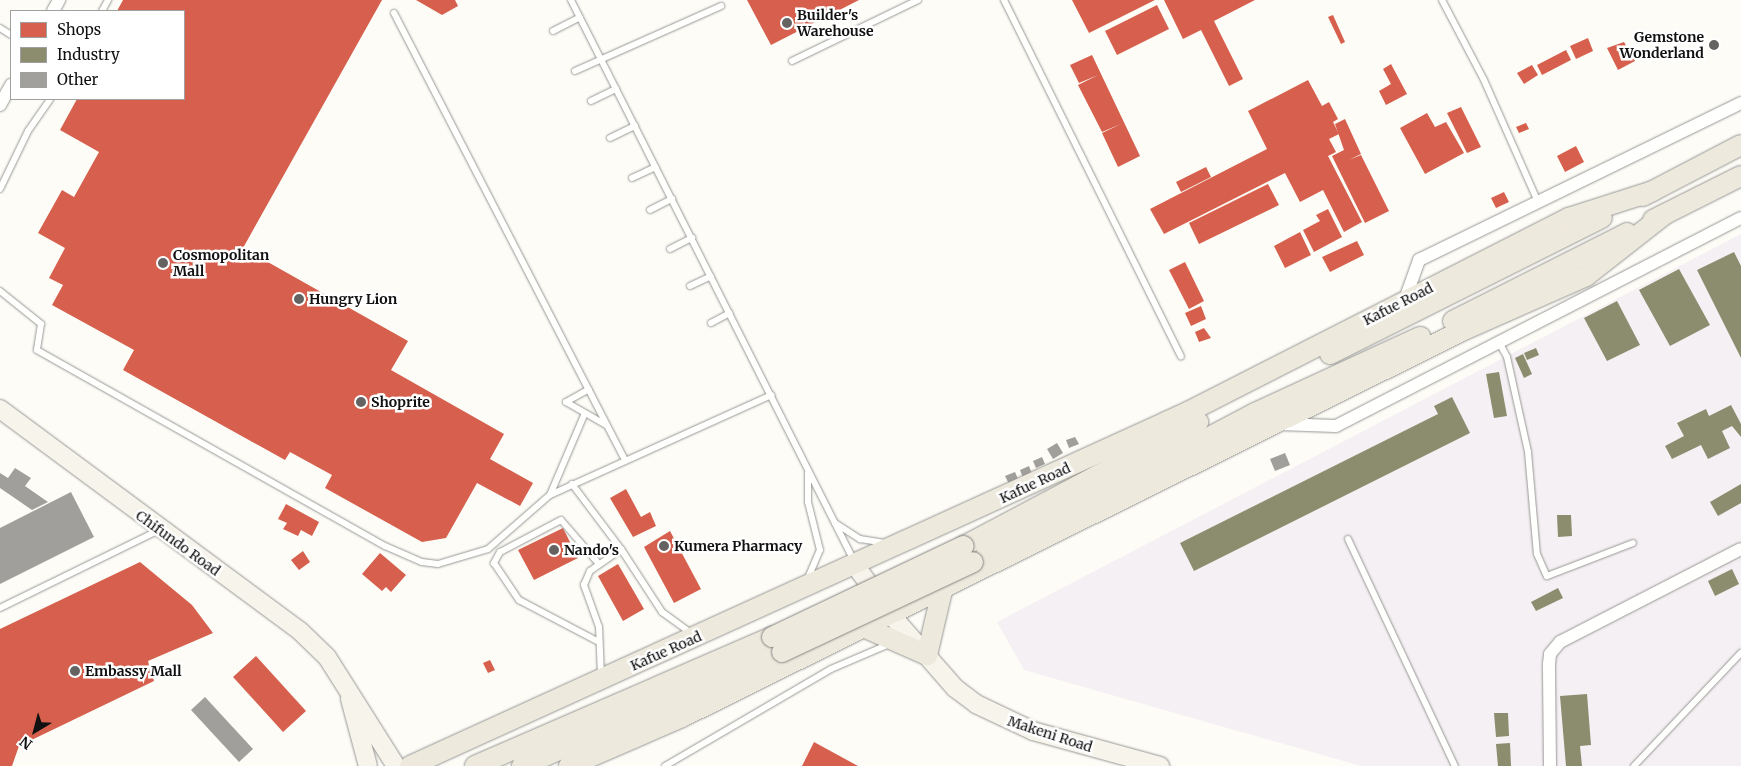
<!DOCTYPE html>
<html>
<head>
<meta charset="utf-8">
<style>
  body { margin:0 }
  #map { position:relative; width:1741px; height:766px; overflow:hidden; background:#fdfcf7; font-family:Merriweather,serif }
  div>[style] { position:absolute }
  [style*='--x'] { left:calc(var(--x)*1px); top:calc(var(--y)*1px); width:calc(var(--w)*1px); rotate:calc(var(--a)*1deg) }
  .industrial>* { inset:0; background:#f5f0f3 }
  .shops>* { inset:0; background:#d6604d }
  .industry>* { inset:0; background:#8c8c6e }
  .building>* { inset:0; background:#a19f9c }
  .roads { filter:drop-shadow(0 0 1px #979795) drop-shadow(0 0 1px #979795) }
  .lane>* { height:6px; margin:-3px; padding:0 3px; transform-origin:3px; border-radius:3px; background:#fffffe }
  .street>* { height:12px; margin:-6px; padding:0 6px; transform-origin:6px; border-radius:6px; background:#fffffe }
  .secondary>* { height:18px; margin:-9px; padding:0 9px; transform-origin:9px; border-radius:9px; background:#f6f4eb }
  .primary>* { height:20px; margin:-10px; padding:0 10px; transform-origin:10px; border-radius:10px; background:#ede9dc }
  .bridges { filter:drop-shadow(0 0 1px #858482) drop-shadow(0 0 1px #858482) }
  .primary-bridge>* { height:20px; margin:-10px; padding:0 10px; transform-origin:10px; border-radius:10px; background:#ede9dc }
  .dots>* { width:14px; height:14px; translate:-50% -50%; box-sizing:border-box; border:2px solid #fff; border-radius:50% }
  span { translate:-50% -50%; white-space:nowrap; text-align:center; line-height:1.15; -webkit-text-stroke:5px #fff; paint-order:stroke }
  .poi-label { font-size:14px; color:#111; font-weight:700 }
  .left { translate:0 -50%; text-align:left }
  .right { translate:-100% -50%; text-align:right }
  .street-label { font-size:14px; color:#111 }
  .legend { position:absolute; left:10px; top:10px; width:175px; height:90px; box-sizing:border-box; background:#fff; border:1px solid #a0a0a0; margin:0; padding:6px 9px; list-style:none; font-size:15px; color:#111 }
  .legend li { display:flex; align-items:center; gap:10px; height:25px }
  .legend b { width:25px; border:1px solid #a0a0a0 }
  .north { position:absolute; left:10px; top:706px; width:50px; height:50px; -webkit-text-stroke:4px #fff; paint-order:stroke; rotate:217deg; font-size:14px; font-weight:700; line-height:20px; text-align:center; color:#111 }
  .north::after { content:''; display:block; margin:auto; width:18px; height:22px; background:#111; clip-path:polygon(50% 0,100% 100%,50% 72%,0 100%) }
</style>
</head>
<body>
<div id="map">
  <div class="industrial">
    <div style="clip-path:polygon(1741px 234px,1741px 766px,1361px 766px,1024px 670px,997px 622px)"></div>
  </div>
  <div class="shops">
    <div style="clip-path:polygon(123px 0,382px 0,243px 248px,408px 341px,391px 370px,504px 434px,490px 459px,533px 483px,520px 506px,477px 483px,446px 538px,422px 542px,325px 488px,332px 475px,290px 452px,285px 460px,123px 370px,134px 350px,52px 305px,63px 285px,49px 278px,65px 248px,38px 233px,62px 190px,74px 197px,99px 152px,60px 130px,77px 99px,184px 99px,184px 11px,117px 11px)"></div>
    <div style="clip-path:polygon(416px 0,455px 0,458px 6px,442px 15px)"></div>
    <div style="clip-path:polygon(747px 0,859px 0,771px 45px)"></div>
    <div style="clip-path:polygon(1072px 0,1155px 0,1089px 33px)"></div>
    <div style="clip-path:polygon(1164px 0,1255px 0,1214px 21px,1243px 79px,1229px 86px,1201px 30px,1183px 39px)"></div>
    <div style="clip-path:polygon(1157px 5px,1169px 29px,1117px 55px,1105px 31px)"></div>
    <div style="clip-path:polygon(1333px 15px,1345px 42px,1341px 44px,1328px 17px)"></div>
    <div style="clip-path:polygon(1588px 38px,1593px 51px,1576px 59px,1570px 46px)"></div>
    <div style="clip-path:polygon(1624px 42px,1635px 61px,1618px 70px,1607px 48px)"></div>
    <div style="clip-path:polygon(1566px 50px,1571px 60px,1542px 75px,1537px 65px)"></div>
    <div style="clip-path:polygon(1092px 55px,1140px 156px,1118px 167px,1102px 133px,1121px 124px,1102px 132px,1078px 85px,1098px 75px,1079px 83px,1070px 65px)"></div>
    <div style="clip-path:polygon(1391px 64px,1407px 94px,1386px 105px,1379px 91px,1391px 84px,1383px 69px)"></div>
    <div style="clip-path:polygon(1532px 65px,1538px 75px,1524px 84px,1517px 73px)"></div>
    <div style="clip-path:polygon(1308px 80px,1322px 106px,1329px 102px,1338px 119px,1333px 122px,1339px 134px,1329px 139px,1336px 152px,1328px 156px,1362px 222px,1344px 232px,1323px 190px,1300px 202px,1285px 173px,1164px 234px,1150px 209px,1267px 149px,1248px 111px)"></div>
    <div style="clip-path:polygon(1461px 107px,1481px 147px,1467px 153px,1447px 113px)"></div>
    <div style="clip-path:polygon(1427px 113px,1435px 127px,1446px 122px,1464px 153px,1425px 174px,1400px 128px)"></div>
    <div style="clip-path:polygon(1345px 119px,1361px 154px,1349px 160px,1361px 155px,1389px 211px,1365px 223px,1332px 156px,1344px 150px,1335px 124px)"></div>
    <div style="clip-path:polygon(1526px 123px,1529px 129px,1519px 133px,1516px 127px)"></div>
    <div style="clip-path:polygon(1576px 146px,1584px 162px,1565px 172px,1557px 156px)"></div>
    <div style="clip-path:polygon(1206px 167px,1211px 177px,1181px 192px,1176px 182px)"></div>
    <div style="clip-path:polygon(1268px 184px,1279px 205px,1199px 244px,1189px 223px)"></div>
    <div style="clip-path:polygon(1504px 192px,1509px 202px,1496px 208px,1491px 198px)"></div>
    <div style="clip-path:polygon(1328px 209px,1342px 237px,1314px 252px,1303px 230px,1320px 221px,1316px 215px)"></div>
    <div style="clip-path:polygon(1300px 232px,1311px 255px,1285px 268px,1274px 246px)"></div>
    <div style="clip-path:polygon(1357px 241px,1364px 255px,1330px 272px,1322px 257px)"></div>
    <div style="clip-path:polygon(1185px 262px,1204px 301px,1189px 309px,1169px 270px)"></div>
    <div style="clip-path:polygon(1201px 306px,1206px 319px,1191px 326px,1185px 313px)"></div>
    <div style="clip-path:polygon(1204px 328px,1211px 338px,1199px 342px,1195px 332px)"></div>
    <div style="clip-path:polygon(626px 489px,641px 517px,650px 512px,656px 526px,633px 537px,610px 498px)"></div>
    <div style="clip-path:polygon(286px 504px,319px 522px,312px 536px,301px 530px,298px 536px,283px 529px,287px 523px,278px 519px)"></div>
    <div style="clip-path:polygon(563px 528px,578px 558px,534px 580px,518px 550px)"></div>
    <div style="clip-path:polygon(670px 531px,701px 589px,674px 603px,644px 547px)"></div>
    <div style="clip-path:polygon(303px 551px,310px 562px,299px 570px,291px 560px)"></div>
    <div style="clip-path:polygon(380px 553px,406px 575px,391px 592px,386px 587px,382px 591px,362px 574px)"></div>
    <div style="clip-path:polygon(140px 562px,192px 605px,213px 633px,148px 661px,154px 681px,19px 746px,12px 766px,0 766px,0 629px)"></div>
    <div style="clip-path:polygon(618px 564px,644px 609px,623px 621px,598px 576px)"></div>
    <div style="clip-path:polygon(256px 656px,306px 711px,283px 732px,233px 677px)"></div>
    <div style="clip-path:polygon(490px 660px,495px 670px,488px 673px,483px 663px)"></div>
    <div style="clip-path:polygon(814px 742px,858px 766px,802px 766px)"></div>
  </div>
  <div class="industry">
    <div style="clip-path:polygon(1734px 252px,1741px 266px,1741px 358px,1697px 270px)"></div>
    <div style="clip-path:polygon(1679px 269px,1710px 325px,1670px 346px,1639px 290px)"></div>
    <div style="clip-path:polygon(1617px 301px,1640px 345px,1607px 361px,1584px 318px)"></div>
    <div style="clip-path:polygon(1536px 348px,1539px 355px,1527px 360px,1524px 353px)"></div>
    <div style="clip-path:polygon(1523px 354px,1532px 374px,1524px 378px,1515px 358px)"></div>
    <div style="clip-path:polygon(1499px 372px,1507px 416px,1494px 418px,1486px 374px)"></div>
    <div style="clip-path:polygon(1452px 397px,1470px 433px,1194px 571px,1180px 543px,1438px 414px,1434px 406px)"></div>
    <div style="clip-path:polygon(1731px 405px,1741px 424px,1741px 437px,1732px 426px,1722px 431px,1730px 448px,1708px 459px,1701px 445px,1672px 459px,1665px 446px,1684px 436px,1677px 423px,1706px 409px,1709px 416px)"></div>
    <div style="clip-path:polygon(1741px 484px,1741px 503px,1718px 516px,1710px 502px)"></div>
    <div style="clip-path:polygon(1557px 515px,1571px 515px,1572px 536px,1558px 537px)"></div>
    <div style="clip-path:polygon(1732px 569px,1739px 584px,1715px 596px,1708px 581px)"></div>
    <div style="clip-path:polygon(1558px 588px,1563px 598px,1536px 611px,1531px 602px)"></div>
    <div style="clip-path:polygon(1587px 694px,1591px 745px,1580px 746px,1582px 766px,1566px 766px,1560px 696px)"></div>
    <div style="clip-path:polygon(1494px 713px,1508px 713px,1509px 736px,1496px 737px)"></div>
    <div style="clip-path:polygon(1510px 743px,1511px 766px,1498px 766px,1496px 744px)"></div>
  </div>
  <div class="building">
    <div style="clip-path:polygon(1075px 437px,1079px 444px,1069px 448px,1066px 440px)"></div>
    <div style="clip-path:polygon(1057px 443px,1063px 453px,1053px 459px,1047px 449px)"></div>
    <div style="clip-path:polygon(1285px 453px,1290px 465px,1275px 471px,1270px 459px)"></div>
    <div style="clip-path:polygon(1042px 457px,1045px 464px,1036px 468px,1033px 461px)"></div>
    <div style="clip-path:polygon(1029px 466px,1032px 474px,1023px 478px,1020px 470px)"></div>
    <div style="clip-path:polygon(15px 468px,31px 478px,25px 486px,48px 502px,32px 510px,0 488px,0 473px,8px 478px)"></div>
    <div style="clip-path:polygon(1015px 472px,1018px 479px,1009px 484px,1005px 476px)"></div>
    <div style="clip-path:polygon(71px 492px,94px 537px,0 584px,0 528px)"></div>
    <div style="clip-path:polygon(205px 697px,253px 749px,239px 762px,191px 710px)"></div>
  </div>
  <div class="roads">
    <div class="lane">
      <div style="--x:571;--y:0;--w:628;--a:63.23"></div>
      <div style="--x:1004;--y:0;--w:398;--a:63.6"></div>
      <div style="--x:1442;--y:0;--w:90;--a:62.3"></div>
      <div style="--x:1484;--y:80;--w:133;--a:66.1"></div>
      <div style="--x:102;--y:11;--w:13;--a:-61"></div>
      <div style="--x:394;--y:13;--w:501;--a:62.67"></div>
      <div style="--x:0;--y:28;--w:13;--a:32"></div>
      <div style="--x:553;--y:31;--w:30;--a:-27"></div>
      <div style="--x:792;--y:61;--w:140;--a:-25.8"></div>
      <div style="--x:575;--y:71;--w:160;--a:-24"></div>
      <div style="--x:591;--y:101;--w:28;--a:-26"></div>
      <div style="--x:610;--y:138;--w:28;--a:-26"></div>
      <div style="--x:632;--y:178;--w:26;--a:-25"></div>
      <div style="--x:0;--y:189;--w:64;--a:-64.2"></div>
      <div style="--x:28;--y:131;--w:39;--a:-55"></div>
      <div style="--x:650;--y:210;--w:25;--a:-27"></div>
      <div style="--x:670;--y:249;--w:25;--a:-27"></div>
      <div style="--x:690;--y:286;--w:23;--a:-25"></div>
      <div style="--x:0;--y:291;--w:53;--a:38.8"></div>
      <div style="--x:41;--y:324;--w:26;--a:99"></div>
      <div style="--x:37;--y:350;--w:399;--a:29.4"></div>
      <div style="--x:385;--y:546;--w:40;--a:23.4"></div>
      <div style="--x:422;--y:562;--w:16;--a:7"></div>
      <div style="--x:438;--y:564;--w:52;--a:-16.7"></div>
      <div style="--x:488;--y:549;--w:82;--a:-41.1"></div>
      <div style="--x:550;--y:495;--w:89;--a:-66.9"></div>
      <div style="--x:711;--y:323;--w:21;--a:-28"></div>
      <div style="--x:1499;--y:342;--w:17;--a:62"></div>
      <div style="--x:1507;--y:357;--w:97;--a:77.5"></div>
      <div style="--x:1528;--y:452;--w:102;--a:85"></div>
      <div style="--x:1537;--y:554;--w:24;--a:66"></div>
      <div style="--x:1547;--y:576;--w:92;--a:-21"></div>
      <div style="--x:566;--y:402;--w:46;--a:29.9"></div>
      <div style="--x:566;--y:402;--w:26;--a:-29"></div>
      <div style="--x:572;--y:484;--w:81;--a:53"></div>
      <div style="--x:550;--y:495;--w:243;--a:-24.3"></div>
      <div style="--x:835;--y:523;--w:30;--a:33"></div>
      <div style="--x:860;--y:539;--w:25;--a:9"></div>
      <div style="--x:1348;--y:539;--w:251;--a:64.8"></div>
      <div style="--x:599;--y:564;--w:58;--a:-130.8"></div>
      <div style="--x:561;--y:520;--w:69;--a:152.3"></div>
      <div style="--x:500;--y:552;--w:13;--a:119"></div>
      <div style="--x:494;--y:563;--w:45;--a:56"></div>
      <div style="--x:519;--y:600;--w:90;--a:27.7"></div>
      <div style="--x:808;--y:578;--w:30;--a:-67"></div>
      <div style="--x:820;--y:550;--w:49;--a:-104"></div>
      <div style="--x:808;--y:502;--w:29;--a:-90"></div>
      <div style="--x:0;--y:608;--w:177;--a:-26.1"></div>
      <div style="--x:601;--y:676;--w:49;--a:-92.3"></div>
      <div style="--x:599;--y:627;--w:45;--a:-109.7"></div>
      <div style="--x:584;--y:585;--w:15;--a:-67"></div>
      <div style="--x:590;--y:571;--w:38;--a:-35"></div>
      <div style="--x:621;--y:549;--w:75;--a:56.9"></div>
      <div style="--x:662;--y:612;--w:36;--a:36"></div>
      <div style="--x:665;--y:766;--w:192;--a:-30.3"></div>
      <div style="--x:831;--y:669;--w:61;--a:-23.2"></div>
      <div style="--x:1634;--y:766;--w:156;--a:-46.6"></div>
    </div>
    <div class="street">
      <div style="--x:53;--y:11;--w:13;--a:-61"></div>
      <div style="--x:0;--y:105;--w:23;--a:-61"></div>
      <div style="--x:1404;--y:302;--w:45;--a:-70.3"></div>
      <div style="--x:1419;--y:260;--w:358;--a:-26"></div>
      <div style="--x:1279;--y:424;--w:57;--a:2"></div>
      <div style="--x:1336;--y:426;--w:455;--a:-27.2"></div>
      <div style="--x:1550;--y:766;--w:102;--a:-90.6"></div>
      <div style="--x:1549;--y:664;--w:10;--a:-84"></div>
      <div style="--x:1550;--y:654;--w:16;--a:-50"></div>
      <div style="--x:1560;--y:642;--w:203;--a:-27.2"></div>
    </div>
    <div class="secondary">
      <div style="--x:0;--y:409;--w:373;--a:36.5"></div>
      <div style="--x:300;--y:631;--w:37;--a:44"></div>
      <div style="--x:327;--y:657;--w:129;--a:57.7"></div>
      <div style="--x:855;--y:565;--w:63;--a:54"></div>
      <div style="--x:892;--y:616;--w:96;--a:48.8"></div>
      <div style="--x:955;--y:688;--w:26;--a:37"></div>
      <div style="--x:976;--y:704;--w:63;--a:25.3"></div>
      <div style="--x:1033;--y:731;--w:132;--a:15.4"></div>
      <div style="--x:350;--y:699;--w:69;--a:75"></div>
    </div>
    <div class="primary">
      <div style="--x:1643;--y:196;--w:110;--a:-27.5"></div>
      <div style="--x:1653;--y:220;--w:98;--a:-26.6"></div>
      <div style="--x:1453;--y:321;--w:195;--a:-26.8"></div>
      <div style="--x:1330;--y:354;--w:304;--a:-26.6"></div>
      <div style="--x:964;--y:546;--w:265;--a:-27.9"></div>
      <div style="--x:986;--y:555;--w:304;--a:-27.8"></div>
      <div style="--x:1255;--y:413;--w:182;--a:-24.7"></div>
      <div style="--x:866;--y:628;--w:67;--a:23.9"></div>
      <div style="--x:927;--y:655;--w:66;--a:-76.8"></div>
      <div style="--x:410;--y:766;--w:855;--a:-24.47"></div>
      <div style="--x:1188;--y:412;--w:428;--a:-27"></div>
      <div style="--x:1569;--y:218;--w:88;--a:-17.8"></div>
      <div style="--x:475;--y:766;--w:324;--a:-23.5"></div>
      <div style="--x:522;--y:766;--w:284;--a:-23.7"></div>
      <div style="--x:569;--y:766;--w:123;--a:-23.4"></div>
      <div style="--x:682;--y:717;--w:875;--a:-26.33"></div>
      <div style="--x:1466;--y:329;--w:131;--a:-23.8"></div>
      <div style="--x:1586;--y:276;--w:100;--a:-38.1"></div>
    </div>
  </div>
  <div class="bridges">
    <div class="primary-bridge">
      <div style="--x:772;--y:637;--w:212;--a:-25.4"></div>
      <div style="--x:782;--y:652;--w:211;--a:-25.2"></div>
    </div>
  </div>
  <div class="dots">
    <div style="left:787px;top:23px;background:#646362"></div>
    <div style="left:1714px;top:45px;background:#646362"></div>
    <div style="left:163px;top:263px;background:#646362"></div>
    <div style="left:299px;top:299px;background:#646362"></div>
    <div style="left:361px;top:402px;background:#646362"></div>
    <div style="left:664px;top:546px;background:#646362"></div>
    <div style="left:554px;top:550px;background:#646362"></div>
    <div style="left:75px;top:671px;background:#646362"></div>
  </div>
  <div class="poi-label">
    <span class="left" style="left:797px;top:23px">Builder's<br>Warehouse</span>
    <span class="right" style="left:1704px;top:45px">Gemstone<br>Wonderland</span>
    <span class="left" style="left:173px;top:263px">Cosmopolitan<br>Mall</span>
    <span class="left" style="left:309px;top:299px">Hungry Lion</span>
    <span class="left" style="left:371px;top:402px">Shoprite</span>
    <span class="left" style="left:674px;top:546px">Kumera Pharmacy</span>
    <span class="left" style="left:564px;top:550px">Nando's</span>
    <span class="left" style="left:85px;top:671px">Embassy Mall</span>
  </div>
  <div class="street-label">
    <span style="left:1398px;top:304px;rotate:-27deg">Kafue Road</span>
    <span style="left:1035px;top:483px;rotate:-25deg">Kafue Road</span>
    <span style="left:178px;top:543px;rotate:36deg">Chifundo Road</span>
    <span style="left:666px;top:651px;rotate:-24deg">Kafue Road</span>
    <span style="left:1050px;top:734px;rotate:18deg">Makeni Road</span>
  </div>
  <ul class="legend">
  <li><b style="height:14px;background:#d6604d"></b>Shops</li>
  <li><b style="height:14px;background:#8c8c6e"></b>Industry</li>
  <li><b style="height:14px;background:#a19f9c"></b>Other</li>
  </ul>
  <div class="north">N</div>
</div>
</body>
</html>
